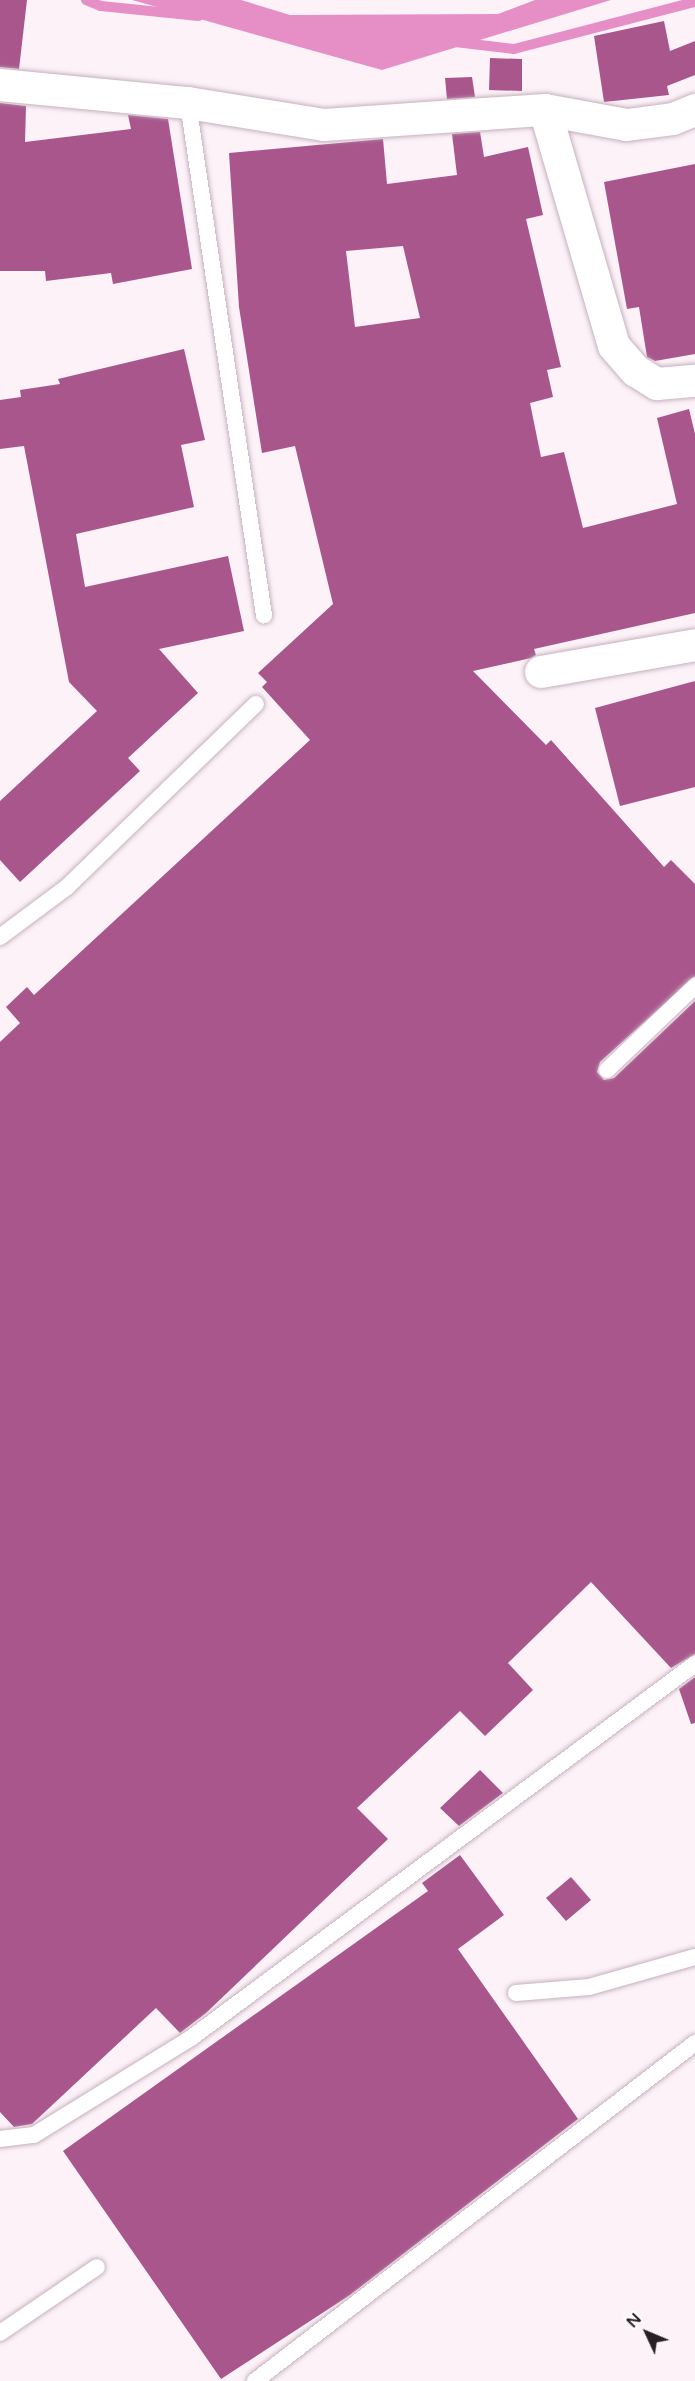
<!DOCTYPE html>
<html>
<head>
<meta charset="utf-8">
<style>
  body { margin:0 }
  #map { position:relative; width:695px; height:2381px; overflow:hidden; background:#fcf2f8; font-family:"Varela Round",sans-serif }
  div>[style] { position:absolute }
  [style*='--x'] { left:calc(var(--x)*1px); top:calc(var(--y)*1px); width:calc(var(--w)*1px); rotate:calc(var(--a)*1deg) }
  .water>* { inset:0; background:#e68fc7 }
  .stream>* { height:10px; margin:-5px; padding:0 5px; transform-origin:5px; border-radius:5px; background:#e68fc7 }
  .building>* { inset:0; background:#a8568c }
  .roads { filter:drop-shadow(0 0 2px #c7b0be) drop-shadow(0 0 2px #c7b0be) }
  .service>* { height:16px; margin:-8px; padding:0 8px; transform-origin:8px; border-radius:8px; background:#fff }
  .minor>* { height:32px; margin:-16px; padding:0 16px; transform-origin:16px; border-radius:16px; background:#fff }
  span { translate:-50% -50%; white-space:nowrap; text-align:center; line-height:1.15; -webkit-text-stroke:6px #fff; paint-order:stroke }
  .north { position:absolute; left:617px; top:2303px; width:60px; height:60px; -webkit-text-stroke:4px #fff; paint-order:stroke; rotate:314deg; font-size:16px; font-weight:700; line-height:24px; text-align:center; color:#282025 }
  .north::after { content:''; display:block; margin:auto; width:21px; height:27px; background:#282025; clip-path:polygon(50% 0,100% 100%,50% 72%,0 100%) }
</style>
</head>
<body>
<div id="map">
  <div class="water">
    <div style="clip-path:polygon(132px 0,241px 0,290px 15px,498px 14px,535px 0,611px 0,382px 70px)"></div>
  </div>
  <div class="stream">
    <div style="--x:86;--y:0;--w:16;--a:22"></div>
    <div style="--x:101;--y:6;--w:98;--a:5.9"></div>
    <div style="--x:455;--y:42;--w:59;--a:6.8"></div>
    <div style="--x:514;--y:49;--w:187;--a:-14.6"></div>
  </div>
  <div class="building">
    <div style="clip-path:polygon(0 0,27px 0,19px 69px,0 67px)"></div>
    <div style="clip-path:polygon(664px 21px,670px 51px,695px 41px,695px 75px,667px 86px,669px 95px,604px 102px,594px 36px)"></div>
    <div style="clip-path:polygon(490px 58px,522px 59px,522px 91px,489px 90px)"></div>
    <div style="clip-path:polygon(472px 77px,475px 97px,447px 99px,445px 78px)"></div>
    <div style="clip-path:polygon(0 103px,26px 106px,25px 142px,131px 129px,128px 115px,168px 119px,192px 269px,113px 284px,111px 273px,46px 281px,45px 271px,0 271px)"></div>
    <div style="clip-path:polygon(evenodd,480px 132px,484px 157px,528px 147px,543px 215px,526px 219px,561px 367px,547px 370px,553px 397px,530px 403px,541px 457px,564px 452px,583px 528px,677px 504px,657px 418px,689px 409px,695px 434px,695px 613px,534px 649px,536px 655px,531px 658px,473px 671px,546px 745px,551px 740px,664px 867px,671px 860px,695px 884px,695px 976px,600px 1062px,597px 1072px,604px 1080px,614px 1078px,695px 1001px,695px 1654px,671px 1668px,591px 1582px,508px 1663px,533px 1690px,485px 1736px,460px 1711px,357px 1808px,388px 1839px,206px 2013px,180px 2033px,156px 2008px,32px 2124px,14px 2127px,0 2112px,0 1042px,20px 1023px,6px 1007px,27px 987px,34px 995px,310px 740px,262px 687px,267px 682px,258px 673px,333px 604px,295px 446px,262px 453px,239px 307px,229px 153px,383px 139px,387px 184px,457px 175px,452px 134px,480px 132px,403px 246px,420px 318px,355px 327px,346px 251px,403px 246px)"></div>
    <div style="clip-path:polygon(695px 164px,695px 354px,655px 361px,647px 357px,639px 307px,627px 309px,604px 182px)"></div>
    <div style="clip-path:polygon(184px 349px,205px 440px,181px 445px,194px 507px,76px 534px,85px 587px,228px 556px,244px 631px,159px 649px,198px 693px,128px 758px,140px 771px,20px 882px,0 860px,0 801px,97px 711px,69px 682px,24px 446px,0 449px,0 400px,21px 397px,20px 390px,60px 384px,58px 379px)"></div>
    <div style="clip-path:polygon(695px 681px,695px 787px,620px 806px,595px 708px)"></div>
    <div style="clip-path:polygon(695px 1677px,695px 1723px,691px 1724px,679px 1689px)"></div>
    <div style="clip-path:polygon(480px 1770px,503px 1793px,459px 1826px,440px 1808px)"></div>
    <div style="clip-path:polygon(460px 1855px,504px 1915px,458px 1949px,578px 2119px,350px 2295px,221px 2379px,63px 2151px,428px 1891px,422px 1883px)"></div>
    <div style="clip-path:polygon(571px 1877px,591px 1900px,566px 1921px,546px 1898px)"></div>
  </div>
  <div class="roads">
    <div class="service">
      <div style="--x:188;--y:103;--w:518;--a:81.56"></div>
      <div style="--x:0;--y:937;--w:84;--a:-36.7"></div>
      <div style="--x:67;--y:887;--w:263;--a:-44.1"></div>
      <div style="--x:607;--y:1070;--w:122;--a:-43.7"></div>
      <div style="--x:516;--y:1993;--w:73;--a:-4.7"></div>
      <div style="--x:589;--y:1987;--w:110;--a:-15.8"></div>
      <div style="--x:0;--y:2139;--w:34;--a:-7"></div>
      <div style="--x:34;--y:2135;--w:185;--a:-31.7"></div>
      <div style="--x:191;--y:2038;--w:628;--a:-36.58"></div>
      <div style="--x:0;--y:2333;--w:117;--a:-34.2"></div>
      <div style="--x:255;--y:2381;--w:555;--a:-37.53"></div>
    </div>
    <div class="minor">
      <div style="--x:0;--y:85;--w:189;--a:5.5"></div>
      <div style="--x:188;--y:103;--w:138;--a:9.2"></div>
      <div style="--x:324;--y:125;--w:222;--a:-3.9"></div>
      <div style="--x:545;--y:110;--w:83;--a:10.4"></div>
      <div style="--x:627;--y:125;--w:46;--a:-7.4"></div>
      <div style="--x:673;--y:119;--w:24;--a:-22"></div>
      <div style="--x:545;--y:110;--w:246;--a:73.7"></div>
      <div style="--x:614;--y:346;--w:33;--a:49"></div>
      <div style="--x:636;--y:371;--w:25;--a:32"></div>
      <div style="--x:657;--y:384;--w:38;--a:-5"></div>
      <div style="--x:541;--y:672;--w:156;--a:-9.9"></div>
    </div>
  </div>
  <div class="north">N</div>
</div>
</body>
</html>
